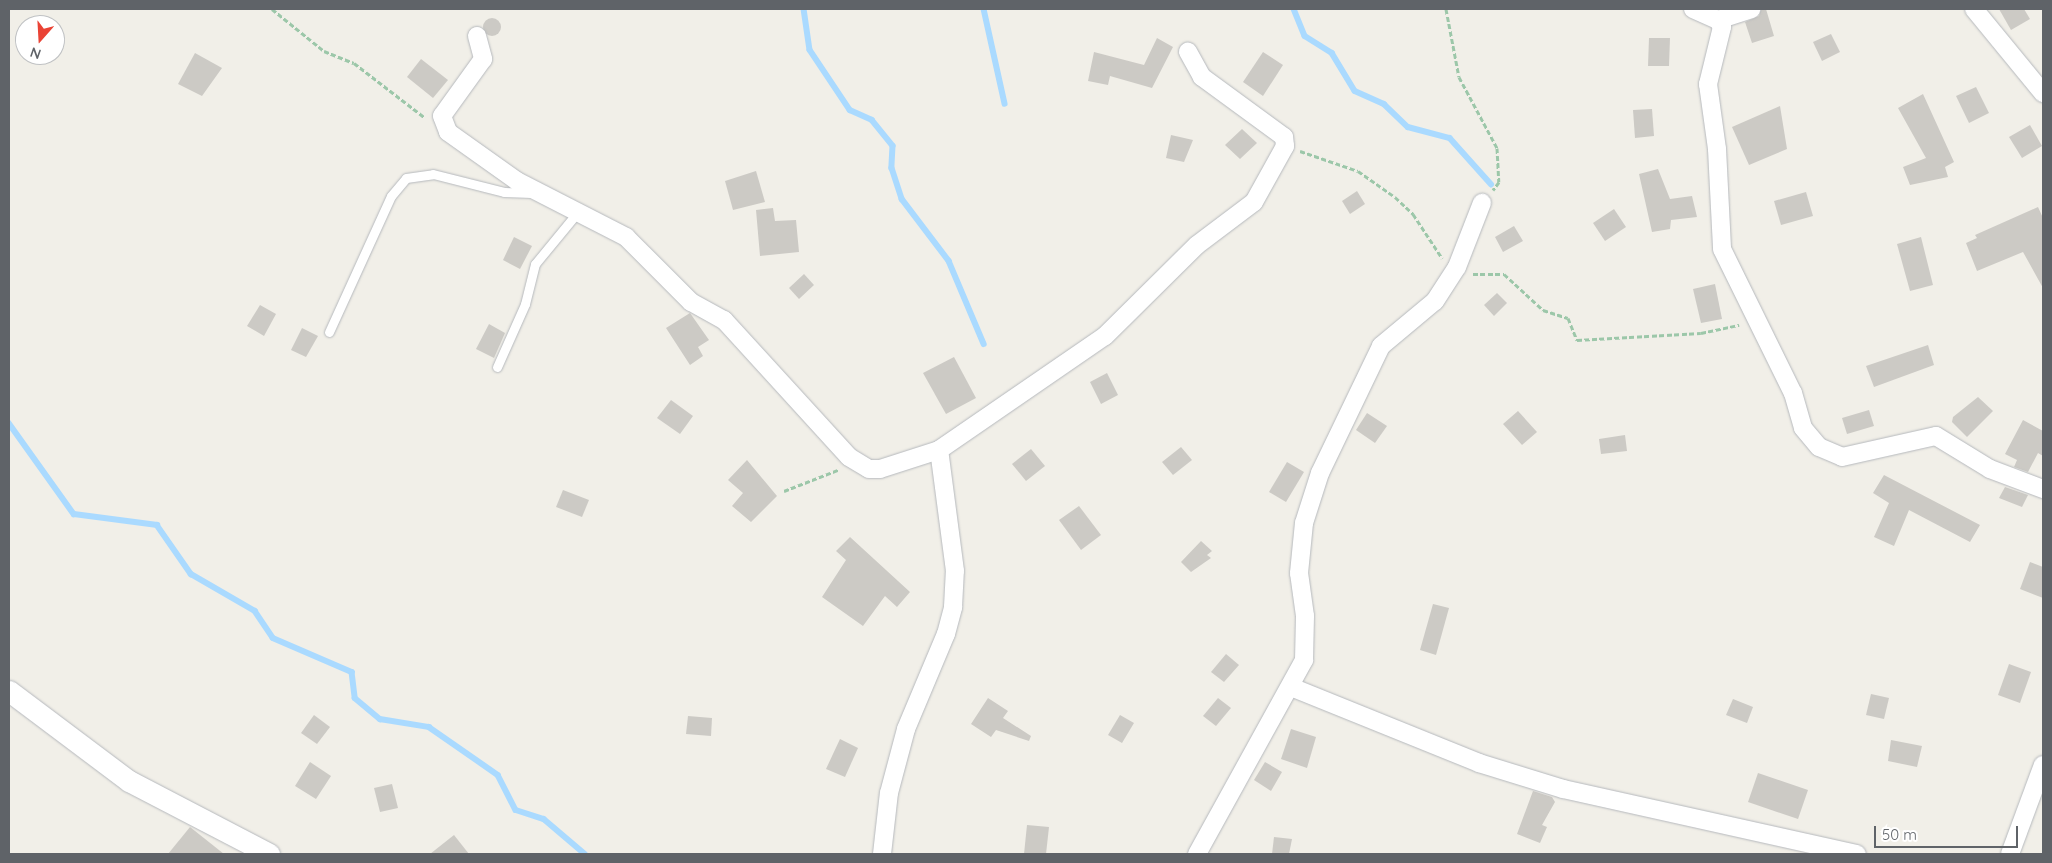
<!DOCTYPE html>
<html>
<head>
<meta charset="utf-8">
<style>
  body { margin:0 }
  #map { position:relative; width:2052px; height:863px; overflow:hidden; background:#f1efe8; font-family:Quicksand,sans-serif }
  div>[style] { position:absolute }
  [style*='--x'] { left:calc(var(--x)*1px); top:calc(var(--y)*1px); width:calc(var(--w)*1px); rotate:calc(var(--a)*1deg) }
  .stream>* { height:5.5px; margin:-2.75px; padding:0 2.75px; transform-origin:2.75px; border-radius:2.75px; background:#aadaff }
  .building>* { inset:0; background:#cccac5 }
  .round { border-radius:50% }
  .path>* { height:3px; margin-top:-1.5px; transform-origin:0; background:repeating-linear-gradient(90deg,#9cc7a9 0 5px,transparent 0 7.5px) }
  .roads { filter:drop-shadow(0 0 1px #b5b8bc) drop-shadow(0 0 1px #b5b8bc) }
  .service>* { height:9px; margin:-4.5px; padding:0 4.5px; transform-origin:4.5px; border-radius:4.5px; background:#fff }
  .minor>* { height:18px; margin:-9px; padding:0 9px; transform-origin:9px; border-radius:9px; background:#fff }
  .tertiary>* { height:21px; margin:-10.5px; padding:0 10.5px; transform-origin:10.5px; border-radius:10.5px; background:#fff }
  span { translate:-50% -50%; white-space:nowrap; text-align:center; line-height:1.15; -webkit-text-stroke:5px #fff; paint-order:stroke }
  .frame { position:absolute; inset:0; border:10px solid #5f6368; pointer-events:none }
  .north { position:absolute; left:15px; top:15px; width:50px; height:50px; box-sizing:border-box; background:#fff; border:1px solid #bfc1c3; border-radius:50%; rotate:199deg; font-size:14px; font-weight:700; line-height:20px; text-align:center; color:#5f6368 }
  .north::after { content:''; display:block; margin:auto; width:18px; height:22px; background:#ea4335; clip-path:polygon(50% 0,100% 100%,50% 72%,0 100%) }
  .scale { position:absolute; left:1874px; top:826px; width:144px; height:22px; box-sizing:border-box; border:2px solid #5f6368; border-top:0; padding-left:6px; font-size:15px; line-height:18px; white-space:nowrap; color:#5f6368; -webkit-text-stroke:4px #fff; paint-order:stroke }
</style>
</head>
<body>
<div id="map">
  <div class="stream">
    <div style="--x:804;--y:9;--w:41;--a:81.7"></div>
    <div style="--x:810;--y:50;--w:72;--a:56.3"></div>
    <div style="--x:850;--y:110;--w:24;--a:24"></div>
    <div style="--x:872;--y:120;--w:33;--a:51"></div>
    <div style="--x:893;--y:146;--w:22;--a:93"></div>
    <div style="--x:892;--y:168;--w:33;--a:72"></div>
    <div style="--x:902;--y:199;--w:78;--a:52.8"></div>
    <div style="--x:949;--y:261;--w:90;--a:67.1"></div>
    <div style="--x:984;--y:9;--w:97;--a:77.5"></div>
    <div style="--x:1294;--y:9;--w:29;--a:68"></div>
    <div style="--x:1305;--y:36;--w:32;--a:32"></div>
    <div style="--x:1332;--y:53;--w:44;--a:58.8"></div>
    <div style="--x:1355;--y:91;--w:32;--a:24"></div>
    <div style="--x:1384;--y:104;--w:33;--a:44"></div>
    <div style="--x:1408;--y:127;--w:43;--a:14.7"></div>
    <div style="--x:1450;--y:138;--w:62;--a:48.3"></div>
    <div style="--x:9;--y:423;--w:112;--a:54.5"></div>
    <div style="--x:74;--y:514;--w:84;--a:7.5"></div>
    <div style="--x:157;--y:525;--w:60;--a:55.2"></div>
    <div style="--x:191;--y:574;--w:74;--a:30"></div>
    <div style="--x:255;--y:611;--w:32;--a:56"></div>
    <div style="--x:273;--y:638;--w:86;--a:23.3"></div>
    <div style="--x:352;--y:672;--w:26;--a:83"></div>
    <div style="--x:355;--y:698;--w:33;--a:40"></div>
    <div style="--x:380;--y:719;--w:50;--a:9.3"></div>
    <div style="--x:429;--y:727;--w:84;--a:34.8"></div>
    <div style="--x:498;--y:775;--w:39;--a:63"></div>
    <div style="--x:516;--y:810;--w:29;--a:18"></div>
    <div style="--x:544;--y:819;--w:54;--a:40.5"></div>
  </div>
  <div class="building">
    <div style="clip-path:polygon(1761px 9px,1766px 9px,1774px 36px,1752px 43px,1745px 22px,1759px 16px)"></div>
    <div style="clip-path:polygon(1999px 9px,2024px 9px,2030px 19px,2011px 30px)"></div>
    <div class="round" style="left:483px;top:18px;width:18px;height:18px"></div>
    <div style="clip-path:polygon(1831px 34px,1840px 52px,1822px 61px,1813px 42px)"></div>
    <div style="clip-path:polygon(1157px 38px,1173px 47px,1152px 88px,1110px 76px,1108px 85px,1088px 81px,1094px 52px,1144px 65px)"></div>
    <div style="clip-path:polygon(1649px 38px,1670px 38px,1669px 66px,1648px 66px)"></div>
    <div style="clip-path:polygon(1263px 52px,1283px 65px,1263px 96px,1243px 82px)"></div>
    <div style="clip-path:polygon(195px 53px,222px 68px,202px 96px,178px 84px)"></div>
    <div style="clip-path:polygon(421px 59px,448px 80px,433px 98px,407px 77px)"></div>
    <div style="clip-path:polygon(1976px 87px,1989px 113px,1969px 123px,1956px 96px)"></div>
    <div style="clip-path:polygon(1923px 94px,1954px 162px,1945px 167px,1948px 177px,1910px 185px,1903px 167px,1926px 158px,1898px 108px)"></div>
    <div style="clip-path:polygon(1780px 106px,1787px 149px,1749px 165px,1732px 127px)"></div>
    <div style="clip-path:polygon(1652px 109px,1654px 136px,1635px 138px,1633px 110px)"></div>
    <div style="clip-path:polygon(2030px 125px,2042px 146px,2022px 158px,2009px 137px)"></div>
    <div style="clip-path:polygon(1242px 129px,1257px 143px,1240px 159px,1225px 145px)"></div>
    <div style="clip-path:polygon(1171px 135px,1193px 140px,1184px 162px,1166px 158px)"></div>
    <div style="clip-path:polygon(1658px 169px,1670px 199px,1692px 196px,1697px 217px,1671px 220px,1670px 229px,1652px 232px,1639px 174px)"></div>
    <div style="clip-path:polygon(756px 171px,765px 202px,733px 210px,725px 181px)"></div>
    <div style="clip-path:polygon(1357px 191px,1365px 204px,1350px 214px,1342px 201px)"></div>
    <div style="clip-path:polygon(1806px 192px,1813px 216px,1781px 225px,1774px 201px)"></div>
    <div style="clip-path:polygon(2038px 207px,2043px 218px,2043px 288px,2023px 252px,1977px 271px,1966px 243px,1977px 238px,1975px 235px)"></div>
    <div style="clip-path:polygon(773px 208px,775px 221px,796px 220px,799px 252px,760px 256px,756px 210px)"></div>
    <div style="clip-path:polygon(1614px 209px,1626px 227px,1605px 241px,1593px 223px)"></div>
    <div style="clip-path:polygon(1514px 226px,1523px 241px,1503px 252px,1495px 237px)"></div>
    <div style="clip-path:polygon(514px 237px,532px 246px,520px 269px,503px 260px)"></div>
    <div style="clip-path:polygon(1921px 237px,1933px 285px,1910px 291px,1897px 244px)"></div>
    <div style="clip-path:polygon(804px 274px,814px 285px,799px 299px,789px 288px)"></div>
    <div style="clip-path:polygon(1715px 284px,1722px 319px,1701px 323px,1693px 289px)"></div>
    <div style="clip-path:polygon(1497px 293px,1507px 303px,1494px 316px,1484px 305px)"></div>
    <div style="clip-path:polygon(260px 305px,276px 314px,264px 336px,247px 326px)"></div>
    <div style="clip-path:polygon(690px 313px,709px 340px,698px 347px,703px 356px,690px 365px,666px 328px)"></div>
    <div style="clip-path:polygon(489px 324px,505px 333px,494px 358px,476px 349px)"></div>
    <div style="clip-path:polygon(302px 328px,318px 336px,306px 357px,291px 350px)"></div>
    <div style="clip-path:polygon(1928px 345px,1934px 365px,1874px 387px,1866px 366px)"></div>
    <div style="clip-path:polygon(954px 357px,976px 398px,946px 414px,923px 373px)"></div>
    <div style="clip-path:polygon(1107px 373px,1118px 395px,1101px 404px,1090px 382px)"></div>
    <div style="clip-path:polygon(1978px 397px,1993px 411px,1967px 437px,1952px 422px,1953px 417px)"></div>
    <div style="clip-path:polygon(671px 400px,693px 416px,680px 434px,657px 418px)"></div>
    <div style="clip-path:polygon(1869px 410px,1874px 426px,1847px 434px,1842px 418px)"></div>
    <div style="clip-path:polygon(1518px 411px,1537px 432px,1522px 445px,1503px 424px)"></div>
    <div style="clip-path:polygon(1367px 413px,1387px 426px,1375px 443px,1356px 430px)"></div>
    <div style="clip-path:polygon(2023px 420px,2043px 431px,2043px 456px,2038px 453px,2028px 472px,2014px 467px,2017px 460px,2005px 454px)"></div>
    <div style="clip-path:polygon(1625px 435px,1627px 451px,1601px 454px,1599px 439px)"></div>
    <div style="clip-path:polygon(1181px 447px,1192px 460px,1173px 475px,1162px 462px)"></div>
    <div style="clip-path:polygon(1031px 449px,1045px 466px,1026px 481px,1012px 464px)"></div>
    <div style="clip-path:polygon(747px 460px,777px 496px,751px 522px,732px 506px,743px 493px,728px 480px)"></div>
    <div style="clip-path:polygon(1287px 462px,1304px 472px,1286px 502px,1269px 492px)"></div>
    <div style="clip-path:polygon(1884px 475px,1980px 525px,1970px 542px,1909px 510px,1894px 546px,1874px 537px,1889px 503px,1873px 493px)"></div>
    <div style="clip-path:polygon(2005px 487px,2028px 495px,2022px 507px,1999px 498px)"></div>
    <div style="clip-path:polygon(563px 490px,589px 500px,582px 517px,556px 507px)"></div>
    <div style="clip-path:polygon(1079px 506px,1101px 535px,1081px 550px,1059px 520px)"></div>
    <div style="clip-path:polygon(850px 537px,910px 592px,897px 607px,885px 596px,863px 626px,822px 597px,846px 560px,836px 551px)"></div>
    <div style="clip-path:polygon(1201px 541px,1212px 551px,1207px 555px,1211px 558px,1191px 572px,1181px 562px)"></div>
    <div style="clip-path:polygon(2030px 562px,2043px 567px,2043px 598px,2020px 589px)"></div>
    <div style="clip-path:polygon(1433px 604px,1449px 608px,1436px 655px,1420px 650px)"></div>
    <div style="clip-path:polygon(1226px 654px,1239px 665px,1224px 682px,1211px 672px)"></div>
    <div style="clip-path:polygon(2009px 664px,2031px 672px,2020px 703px,1998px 695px)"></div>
    <div style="clip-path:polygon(1871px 694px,1889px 698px,1884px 719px,1866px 715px)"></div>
    <div style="clip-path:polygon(988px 698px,1008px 711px,1003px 718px,1031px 736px,1029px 741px,996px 730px,991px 737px,971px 724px)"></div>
    <div style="clip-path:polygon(1218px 698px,1231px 708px,1216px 726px,1203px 716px)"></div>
    <div style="clip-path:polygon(1733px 699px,1753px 707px,1747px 723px,1726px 715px)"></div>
    <div style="clip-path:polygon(314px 715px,330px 727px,317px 744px,301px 733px)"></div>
    <div style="clip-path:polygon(1120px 715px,1134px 723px,1122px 743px,1108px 735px)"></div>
    <div style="clip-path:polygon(688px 716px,712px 718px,711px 736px,686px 734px)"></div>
    <div style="clip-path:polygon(1291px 729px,1316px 737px,1307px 768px,1281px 759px)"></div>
    <div style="clip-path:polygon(840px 739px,858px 748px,845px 777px,826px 769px)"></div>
    <div style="clip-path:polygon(1891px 740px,1922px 746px,1917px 767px,1888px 761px)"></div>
    <div style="clip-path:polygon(310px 762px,331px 776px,316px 799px,295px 786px)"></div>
    <div style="clip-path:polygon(1265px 762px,1282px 772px,1271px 791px,1254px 780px)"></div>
    <div style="clip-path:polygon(1758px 773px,1808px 790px,1798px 819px,1748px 802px)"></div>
    <div style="clip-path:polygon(392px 784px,398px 808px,380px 812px,374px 788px)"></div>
    <div style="clip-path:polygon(1533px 791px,1552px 797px,1555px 802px,1542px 825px,1547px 827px,1540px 843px,1517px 834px)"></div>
    <div style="clip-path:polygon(1027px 825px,1049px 827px,1046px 854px,1024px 854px)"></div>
    <div style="clip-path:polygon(190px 827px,224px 854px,168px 854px)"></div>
    <div style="clip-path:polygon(454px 835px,469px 854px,430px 854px)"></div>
    <div style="clip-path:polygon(1274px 837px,1292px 839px,1289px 854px,1272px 854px)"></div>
  </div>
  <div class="path">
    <div style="--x:272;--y:9;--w:67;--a:38.9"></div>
    <div style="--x:324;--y:51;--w:32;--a:22"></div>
    <div style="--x:354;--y:63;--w:88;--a:37.6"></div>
    <div style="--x:1446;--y:9;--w:69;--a:79.2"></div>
    <div style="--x:1459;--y:77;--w:81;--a:61.8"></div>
    <div style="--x:1497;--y:148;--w:34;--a:87"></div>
    <div style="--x:1499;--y:182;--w:10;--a:127"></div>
    <div style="--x:1300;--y:151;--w:61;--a:19"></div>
    <div style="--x:1358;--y:171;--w:45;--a:35.1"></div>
    <div style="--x:1395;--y:197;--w:25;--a:43"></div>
    <div style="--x:1413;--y:214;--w:53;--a:56.6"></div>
    <div style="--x:1473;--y:274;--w:31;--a:0"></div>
    <div style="--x:1504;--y:274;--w:53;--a:42.7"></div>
    <div style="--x:1543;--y:310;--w:26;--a:18"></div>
    <div style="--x:1568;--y:318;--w:24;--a:68"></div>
    <div style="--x:1577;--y:340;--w:124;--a:-3.2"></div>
    <div style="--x:1701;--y:333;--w:39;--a:-12"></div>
    <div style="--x:784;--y:491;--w:58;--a:-21.3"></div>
  </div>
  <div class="roads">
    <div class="service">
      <div style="--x:329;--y:332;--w:149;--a:-65.5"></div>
      <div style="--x:391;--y:196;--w:23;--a:-50"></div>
      <div style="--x:406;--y:178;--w:27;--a:-8"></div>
      <div style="--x:433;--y:174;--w:73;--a:14.2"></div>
      <div style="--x:504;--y:192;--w:28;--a:2"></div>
      <div style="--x:497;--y:367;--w:69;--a:-66"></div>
      <div style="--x:525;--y:304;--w:41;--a:-76"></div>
      <div style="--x:535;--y:264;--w:65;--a:-50.6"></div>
    </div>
    <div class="minor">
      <div style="--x:1693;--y:9;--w:27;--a:24"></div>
      <div style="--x:1718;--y:20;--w:8;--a:60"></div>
      <div style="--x:1722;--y:27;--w:59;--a:103.8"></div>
      <div style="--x:1708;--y:84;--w:66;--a:82.1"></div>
      <div style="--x:1717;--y:149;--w:100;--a:87.1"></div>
      <div style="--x:1722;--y:249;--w:161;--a:63.8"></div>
      <div style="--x:1793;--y:393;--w:36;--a:74"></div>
      <div style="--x:1803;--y:428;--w:25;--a:50"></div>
      <div style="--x:1819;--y:447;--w:25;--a:23"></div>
      <div style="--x:1842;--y:457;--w:96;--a:-12.6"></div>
      <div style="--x:1936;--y:436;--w:63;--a:31.4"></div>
      <div style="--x:1990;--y:469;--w:57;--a:20.7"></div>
      <div style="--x:1974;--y:9;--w:109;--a:50.6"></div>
      <div style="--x:1718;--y:20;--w:35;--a:-18"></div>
      <div style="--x:477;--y:36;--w:24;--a:75"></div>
      <div style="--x:483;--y:59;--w:70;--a:125.7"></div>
      <div style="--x:442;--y:116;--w:17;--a:69"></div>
      <div style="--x:448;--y:132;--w:85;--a:35.4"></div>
      <div style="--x:517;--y:181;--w:123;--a:27.2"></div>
      <div style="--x:626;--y:237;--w:92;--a:45"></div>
      <div style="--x:691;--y:302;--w:38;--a:29"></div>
      <div style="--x:724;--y:320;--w:185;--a:47.6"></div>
      <div style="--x:849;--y:457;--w:23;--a:31"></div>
      <div style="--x:869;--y:469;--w:11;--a:0"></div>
      <div style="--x:880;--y:469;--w:62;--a:-17.9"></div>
      <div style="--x:939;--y:450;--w:201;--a:-34.5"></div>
      <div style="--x:1105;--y:336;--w:129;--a:-44.7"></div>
      <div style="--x:1197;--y:245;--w:71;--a:-37"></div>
      <div style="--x:1254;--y:202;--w:64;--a:-61"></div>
      <div style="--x:1285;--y:146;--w:9;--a:-96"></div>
      <div style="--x:1284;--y:137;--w:102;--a:-143.8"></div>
      <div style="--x:1202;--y:77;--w:29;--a:-119"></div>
      <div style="--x:1291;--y:687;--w:203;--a:22"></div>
      <div style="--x:1479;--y:763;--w:88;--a:17.2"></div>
      <div style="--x:1563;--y:789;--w:301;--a:12.5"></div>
      <div style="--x:882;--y:854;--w:61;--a:-83.5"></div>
      <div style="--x:889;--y:793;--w:66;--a:-75.1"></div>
      <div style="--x:906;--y:729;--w:103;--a:-67.2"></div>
      <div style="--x:946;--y:634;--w:28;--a:-75"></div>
      <div style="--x:953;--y:607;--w:36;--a:-87"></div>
      <div style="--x:955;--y:571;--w:122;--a:-97.5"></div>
      <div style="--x:1197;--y:854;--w:222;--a:-61.1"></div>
      <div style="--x:1304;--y:660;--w:44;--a:-88.7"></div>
      <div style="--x:1305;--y:616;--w:43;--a:-97.9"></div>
      <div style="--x:1299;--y:573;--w:50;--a:-84.3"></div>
      <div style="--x:1304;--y:523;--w:52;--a:-72.3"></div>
      <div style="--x:1320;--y:473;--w:141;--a:-64.3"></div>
      <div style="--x:1381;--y:346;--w:70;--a:-39.8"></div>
      <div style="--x:1435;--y:301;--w:40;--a:-57.1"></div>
      <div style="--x:1457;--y:267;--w:69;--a:-68.7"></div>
      <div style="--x:2010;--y:854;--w:95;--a:-69.7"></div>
    </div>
    <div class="tertiary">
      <div style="--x:9;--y:691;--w:150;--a:36.9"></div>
      <div style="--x:129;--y:781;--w:158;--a:27.5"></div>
    </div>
  </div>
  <div class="frame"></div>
  <div class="north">N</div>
  <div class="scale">50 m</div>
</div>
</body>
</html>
